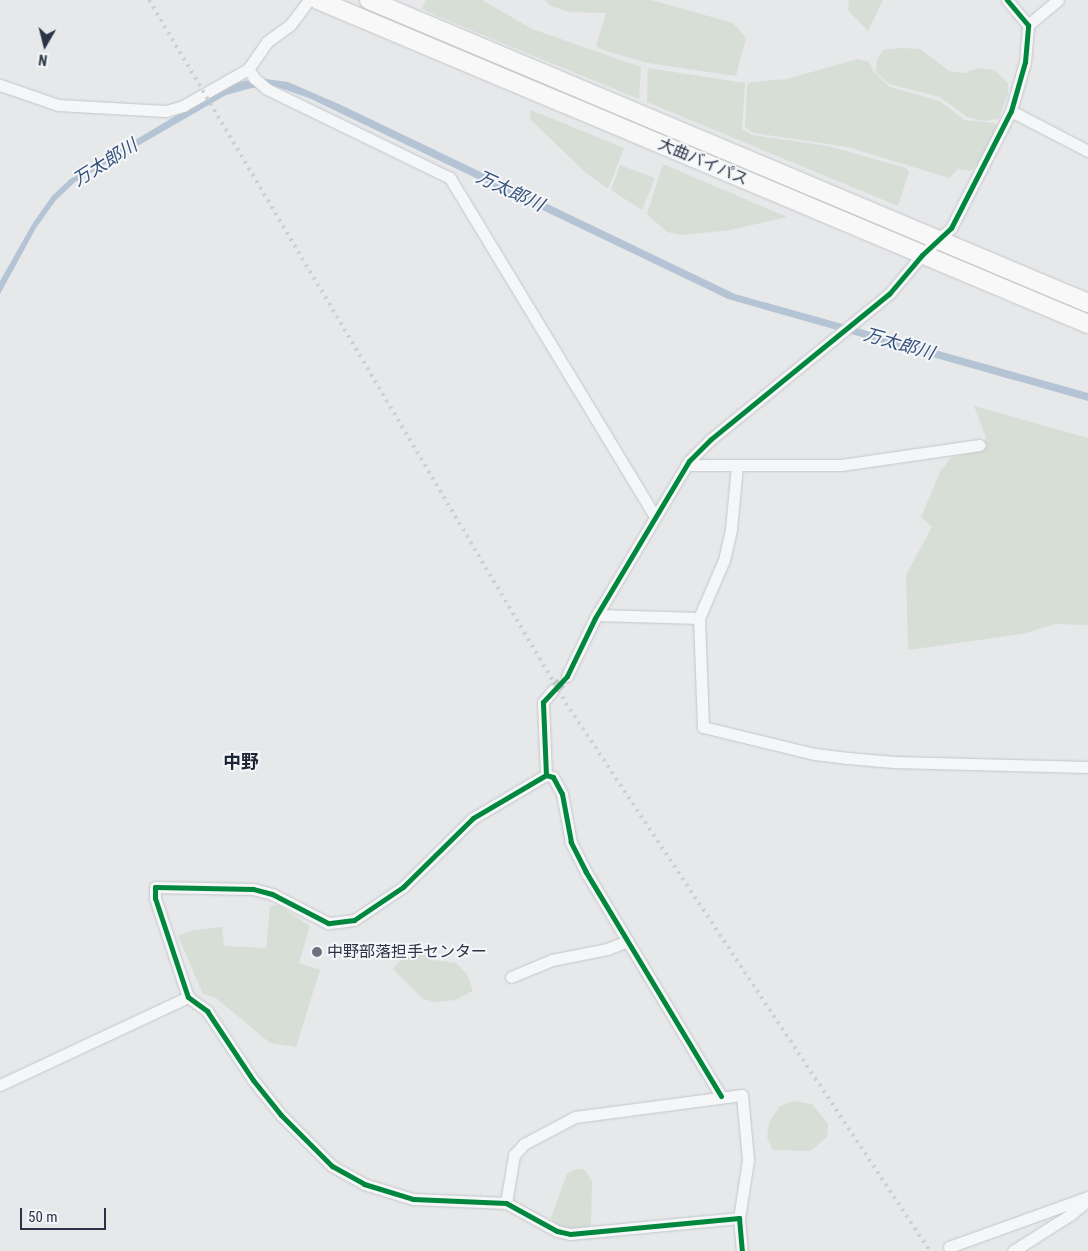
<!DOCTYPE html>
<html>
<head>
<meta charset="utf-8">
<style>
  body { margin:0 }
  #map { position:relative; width:1088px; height:1251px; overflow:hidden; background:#e6e8ea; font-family:"Roboto Condensed","Noto Sans JP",sans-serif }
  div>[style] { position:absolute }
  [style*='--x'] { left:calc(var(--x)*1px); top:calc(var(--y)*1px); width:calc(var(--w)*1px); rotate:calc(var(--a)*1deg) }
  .green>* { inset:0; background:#d6ded6 }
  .water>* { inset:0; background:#b4c4d5 }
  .minor-tunnel>* { height:11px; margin-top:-5.5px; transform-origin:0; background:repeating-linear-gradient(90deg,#c1c4c9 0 11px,transparent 0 16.5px) }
  .roads { filter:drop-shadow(0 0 1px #c4c6c8) drop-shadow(0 0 1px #c4c6c8) }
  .minor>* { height:11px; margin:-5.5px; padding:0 5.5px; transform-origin:5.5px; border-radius:5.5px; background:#f5f6f7 }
  .trunk>* { height:18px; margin:-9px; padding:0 9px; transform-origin:9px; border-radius:9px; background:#f8f8f8 }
  .rail>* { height:4px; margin-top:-2px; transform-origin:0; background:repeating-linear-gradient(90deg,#cecfd2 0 2.5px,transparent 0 7.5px) }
  .cycleway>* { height:5px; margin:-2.5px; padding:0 2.5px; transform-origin:2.5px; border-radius:2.5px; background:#00873e }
  .dots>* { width:14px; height:14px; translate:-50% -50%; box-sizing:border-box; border:2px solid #f4f6f9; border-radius:50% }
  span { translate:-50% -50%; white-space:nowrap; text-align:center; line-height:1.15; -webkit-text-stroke:4px #f4f6f9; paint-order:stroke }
  .street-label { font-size:16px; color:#2b3445 }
  .poi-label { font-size:16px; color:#2b3445 }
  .left { translate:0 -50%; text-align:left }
  .water-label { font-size:18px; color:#34527a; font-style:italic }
  .neighbourhood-label { font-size:18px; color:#1d2536; font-weight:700 }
  .north { position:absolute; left:20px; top:20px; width:50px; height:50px; -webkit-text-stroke:4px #f4f6f9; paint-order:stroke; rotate:188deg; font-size:14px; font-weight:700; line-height:20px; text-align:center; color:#2b3445 }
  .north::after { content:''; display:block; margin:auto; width:18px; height:22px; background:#2b3445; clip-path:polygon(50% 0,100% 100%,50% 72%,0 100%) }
  .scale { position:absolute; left:20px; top:1208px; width:86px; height:22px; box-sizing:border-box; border:2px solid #2b3445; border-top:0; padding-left:6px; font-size:15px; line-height:18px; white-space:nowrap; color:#2b3445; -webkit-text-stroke:4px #f4f6f9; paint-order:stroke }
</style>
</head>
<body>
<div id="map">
  <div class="green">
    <div style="clip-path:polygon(426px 0,482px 0,532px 29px,641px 67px,639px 99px,437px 16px,422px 9px)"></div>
    <div style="clip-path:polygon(544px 0,651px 0,733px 23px,746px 38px,736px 76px,648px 63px,603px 50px,596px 46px,606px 13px,569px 12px,551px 6px)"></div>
    <div style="clip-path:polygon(849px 0,883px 0,868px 31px,848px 10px)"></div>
    <div style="clip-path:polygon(902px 48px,920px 49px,949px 71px,964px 73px,980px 68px,994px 70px,1008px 83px,1008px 93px,999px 119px,983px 121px,967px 117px,940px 97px,889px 84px,876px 72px,877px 59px,883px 50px)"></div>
    <div style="clip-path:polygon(858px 59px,869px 62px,874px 72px,890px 87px,939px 101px,965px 120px,995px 123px,998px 127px,978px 164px,971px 171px,958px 169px,949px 178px,848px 147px,754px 133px,745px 127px,747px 85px,751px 82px,787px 79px)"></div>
    <div style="clip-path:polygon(648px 68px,745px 83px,742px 129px,752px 135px,828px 146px,906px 168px,909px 172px,898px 206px,647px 102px)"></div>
    <div style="clip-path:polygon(531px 110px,624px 148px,608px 189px,586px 173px,530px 119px)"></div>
    <div style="clip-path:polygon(663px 164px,787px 217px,730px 230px,683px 235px,667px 232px,647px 214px)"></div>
    <div style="clip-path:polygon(620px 165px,655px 178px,642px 210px,611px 190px)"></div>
    <div style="clip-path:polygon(974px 406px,1088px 438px,1088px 625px,1055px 624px,1022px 634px,908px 650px,906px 575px,932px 527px,921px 517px,941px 470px,951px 458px,983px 450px,986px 437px)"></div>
    <div style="clip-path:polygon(278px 905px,310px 926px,299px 963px,320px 970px,296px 1047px,270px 1043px,216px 998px,203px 994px,178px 936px,193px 930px,222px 927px,224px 946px,266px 948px,270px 906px)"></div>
    <div style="clip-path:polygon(419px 952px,433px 960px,456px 963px,467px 974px,473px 991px,455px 1000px,436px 1002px,423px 999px,393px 969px,404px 956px)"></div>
    <div style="clip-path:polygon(793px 1101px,812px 1104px,828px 1124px,827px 1137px,810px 1151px,773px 1150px,767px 1137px,769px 1123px,780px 1106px)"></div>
    <div style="clip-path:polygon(577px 1169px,585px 1170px,592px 1181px,591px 1225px,586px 1229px,557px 1228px,551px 1218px,567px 1174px)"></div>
  </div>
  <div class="water">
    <div style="clip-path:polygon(266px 79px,288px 82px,341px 105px,735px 294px,1088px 393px,1088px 401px,728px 299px,309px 98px,277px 87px,252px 88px,226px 95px,75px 182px,56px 200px,36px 228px,0 294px,0 281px,33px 223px,52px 196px,70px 179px,219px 90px,243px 81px)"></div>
  </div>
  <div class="minor-tunnel">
    <div style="--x:553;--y:690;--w:20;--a:-45"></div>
  </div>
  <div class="roads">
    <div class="minor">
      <div style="--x:309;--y:0;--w:31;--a:127"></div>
      <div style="--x:290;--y:25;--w:29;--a:144"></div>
      <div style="--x:267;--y:42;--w:33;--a:125"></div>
      <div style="--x:248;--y:69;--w:11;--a:56"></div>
      <div style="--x:254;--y:78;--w:17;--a:40"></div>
      <div style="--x:267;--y:89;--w:203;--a:25.9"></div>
      <div style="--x:450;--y:178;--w:396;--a:58.8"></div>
      <div style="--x:1028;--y:25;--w:39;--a:-40"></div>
      <div style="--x:0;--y:85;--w:61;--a:19"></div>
      <div style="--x:58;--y:105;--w:108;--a:3.2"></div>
      <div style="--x:166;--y:111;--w:18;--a:-16"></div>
      <div style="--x:183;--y:106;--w:75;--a:-29.6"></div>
      <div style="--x:1011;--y:111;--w:87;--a:27.5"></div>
      <div style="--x:686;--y:465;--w:155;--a:0"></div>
      <div style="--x:841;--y:465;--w:140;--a:-8.2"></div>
      <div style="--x:597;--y:615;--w:102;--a:1.7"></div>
      <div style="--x:699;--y:618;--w:63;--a:-66.7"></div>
      <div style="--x:724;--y:560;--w:32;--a:-77"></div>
      <div style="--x:731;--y:529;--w:64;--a:-84.6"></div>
      <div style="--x:699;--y:618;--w:109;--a:87.9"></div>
      <div style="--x:703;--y:727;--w:115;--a:13.6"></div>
      <div style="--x:815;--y:754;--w:33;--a:7"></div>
      <div style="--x:848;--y:758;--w:46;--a:5"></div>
      <div style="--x:894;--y:762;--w:194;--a:1.5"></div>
      <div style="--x:567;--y:676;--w:64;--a:-64.2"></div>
      <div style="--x:595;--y:618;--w:183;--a:-59.1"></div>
      <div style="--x:689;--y:461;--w:31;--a:-45"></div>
      <div style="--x:711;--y:439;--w:230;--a:-39.2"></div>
      <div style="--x:889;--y:294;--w:51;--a:-49.8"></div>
      <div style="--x:922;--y:255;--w:40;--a:-43"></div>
      <div style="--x:951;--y:228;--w:131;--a:-62.9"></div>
      <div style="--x:1011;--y:111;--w:51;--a:-74.1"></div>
      <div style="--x:1025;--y:62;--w:37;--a:-85"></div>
      <div style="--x:1028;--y:25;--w:33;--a:-130"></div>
      <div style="--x:546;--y:775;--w:73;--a:-92.4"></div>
      <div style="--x:543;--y:702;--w:16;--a:-50"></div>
      <div style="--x:511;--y:977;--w:44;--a:-22.5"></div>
      <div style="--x:552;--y:960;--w:56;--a:-11.3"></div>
      <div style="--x:607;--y:949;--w:22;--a:-21"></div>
      <div style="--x:0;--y:1085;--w:208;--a:-25.1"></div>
      <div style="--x:721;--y:1096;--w:262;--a:-121.1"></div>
      <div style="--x:586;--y:872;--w:34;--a:-117"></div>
      <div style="--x:571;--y:842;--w:49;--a:-100.6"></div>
      <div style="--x:562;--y:794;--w:19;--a:-118"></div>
      <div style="--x:553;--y:777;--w:7;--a:-164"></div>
      <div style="--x:546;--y:775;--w:85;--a:149.5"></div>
      <div style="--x:473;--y:818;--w:98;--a:135.4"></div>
      <div style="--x:403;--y:887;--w:59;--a:146"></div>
      <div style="--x:354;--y:920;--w:26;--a:173"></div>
      <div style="--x:328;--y:923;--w:63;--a:-152.6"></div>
      <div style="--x:272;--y:894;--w:20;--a:-165"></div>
      <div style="--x:253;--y:889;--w:98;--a:-178.8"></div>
      <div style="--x:155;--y:887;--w:11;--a:90"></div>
      <div style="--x:155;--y:898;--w:104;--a:71.6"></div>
      <div style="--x:188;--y:997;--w:24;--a:36"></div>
      <div style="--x:207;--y:1011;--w:83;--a:56.3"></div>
      <div style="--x:253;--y:1080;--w:45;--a:51.3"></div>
      <div style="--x:281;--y:1115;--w:72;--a:45"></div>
      <div style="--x:332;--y:1166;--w:37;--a:29"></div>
      <div style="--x:364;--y:1184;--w:51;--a:17"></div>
      <div style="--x:413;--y:1199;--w:93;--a:2.5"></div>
      <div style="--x:506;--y:1203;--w:58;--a:28.8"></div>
      <div style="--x:557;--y:1231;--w:13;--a:13"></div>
      <div style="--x:570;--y:1234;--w:170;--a:-5.4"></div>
      <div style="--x:739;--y:1218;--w:33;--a:85"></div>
      <div style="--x:506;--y:1203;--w:49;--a:-80.5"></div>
      <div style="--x:514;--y:1155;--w:15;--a:-48"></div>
      <div style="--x:524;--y:1144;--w:58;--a:-27.9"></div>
      <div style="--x:575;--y:1117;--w:168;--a:-7.5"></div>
      <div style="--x:742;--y:1095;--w:65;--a:84.7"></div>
      <div style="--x:748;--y:1160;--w:59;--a:98.8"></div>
      <div style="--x:949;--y:1247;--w:148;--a:-19.8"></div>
      <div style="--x:1013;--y:1251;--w:67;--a:-32.3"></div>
      <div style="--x:1070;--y:1215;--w:21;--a:-39"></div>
    </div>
    <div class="trunk">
      <div style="--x:318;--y:0;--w:835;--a:22.82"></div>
      <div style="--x:369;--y:0;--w:780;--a:22.85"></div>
    </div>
  </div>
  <div class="rail">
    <div style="--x:149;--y:0;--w:817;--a:59.32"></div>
    <div style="--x:566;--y:703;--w:658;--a:56.41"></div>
  </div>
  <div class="cycleway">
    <div style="--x:546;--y:775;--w:73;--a:-92.4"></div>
    <div style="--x:543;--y:702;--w:35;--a:-47"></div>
    <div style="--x:567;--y:676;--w:64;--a:-64.2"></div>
    <div style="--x:595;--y:618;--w:183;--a:-59.1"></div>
    <div style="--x:689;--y:461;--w:31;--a:-45"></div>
    <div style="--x:711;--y:439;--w:230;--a:-39.2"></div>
    <div style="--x:889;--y:294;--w:51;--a:-49.8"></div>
    <div style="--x:922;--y:255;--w:40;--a:-43"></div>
    <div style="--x:951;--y:228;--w:131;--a:-62.9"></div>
    <div style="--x:1011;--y:111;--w:51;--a:-74.1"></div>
    <div style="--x:1025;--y:62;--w:37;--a:-85"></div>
    <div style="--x:1028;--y:25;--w:33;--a:-130"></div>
    <div style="--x:721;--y:1096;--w:262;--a:-121.1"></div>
    <div style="--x:586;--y:872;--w:34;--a:-117"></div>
    <div style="--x:571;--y:842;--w:49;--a:-100.6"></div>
    <div style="--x:562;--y:794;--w:19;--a:-118"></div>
    <div style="--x:553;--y:777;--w:7;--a:-164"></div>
    <div style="--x:546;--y:775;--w:85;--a:149.5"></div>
    <div style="--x:473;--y:818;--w:98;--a:135.4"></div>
    <div style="--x:403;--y:887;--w:59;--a:146"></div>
    <div style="--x:354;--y:920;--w:26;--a:173"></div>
    <div style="--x:328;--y:923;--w:63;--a:-152.6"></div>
    <div style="--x:272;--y:894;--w:20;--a:-165"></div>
    <div style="--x:253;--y:889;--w:98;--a:-178.8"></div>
    <div style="--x:155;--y:887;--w:11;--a:90"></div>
    <div style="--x:155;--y:898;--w:104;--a:71.6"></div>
    <div style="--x:188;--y:997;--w:24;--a:36"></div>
    <div style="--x:207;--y:1011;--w:83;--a:56.3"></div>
    <div style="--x:253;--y:1080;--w:45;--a:51.3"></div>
    <div style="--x:281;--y:1115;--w:72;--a:45"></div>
    <div style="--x:332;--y:1166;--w:37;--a:29"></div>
    <div style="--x:364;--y:1184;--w:51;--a:17"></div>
    <div style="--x:413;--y:1199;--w:93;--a:2.5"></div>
    <div style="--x:506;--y:1203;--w:58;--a:28.8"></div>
    <div style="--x:557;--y:1231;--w:13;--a:13"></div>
    <div style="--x:570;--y:1234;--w:170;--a:-5.4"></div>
    <div style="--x:739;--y:1218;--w:33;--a:85"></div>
  </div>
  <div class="dots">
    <div style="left:317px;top:952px;background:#6c737f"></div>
  </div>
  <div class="street-label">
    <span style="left:703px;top:162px;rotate:23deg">大曲バイパス</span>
  </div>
  <div class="poi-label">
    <span class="left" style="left:327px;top:952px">中野部落担手センター</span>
  </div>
  <div class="water-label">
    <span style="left:105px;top:163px;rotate:-32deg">万太郎川</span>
    <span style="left:510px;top:191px;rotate:25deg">万太郎川</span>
    <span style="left:899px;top:344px;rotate:16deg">万太郎川</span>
  </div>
  <div class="neighbourhood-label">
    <span style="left:241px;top:762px">中野</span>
  </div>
  <div class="north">N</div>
  <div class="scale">50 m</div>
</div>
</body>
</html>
